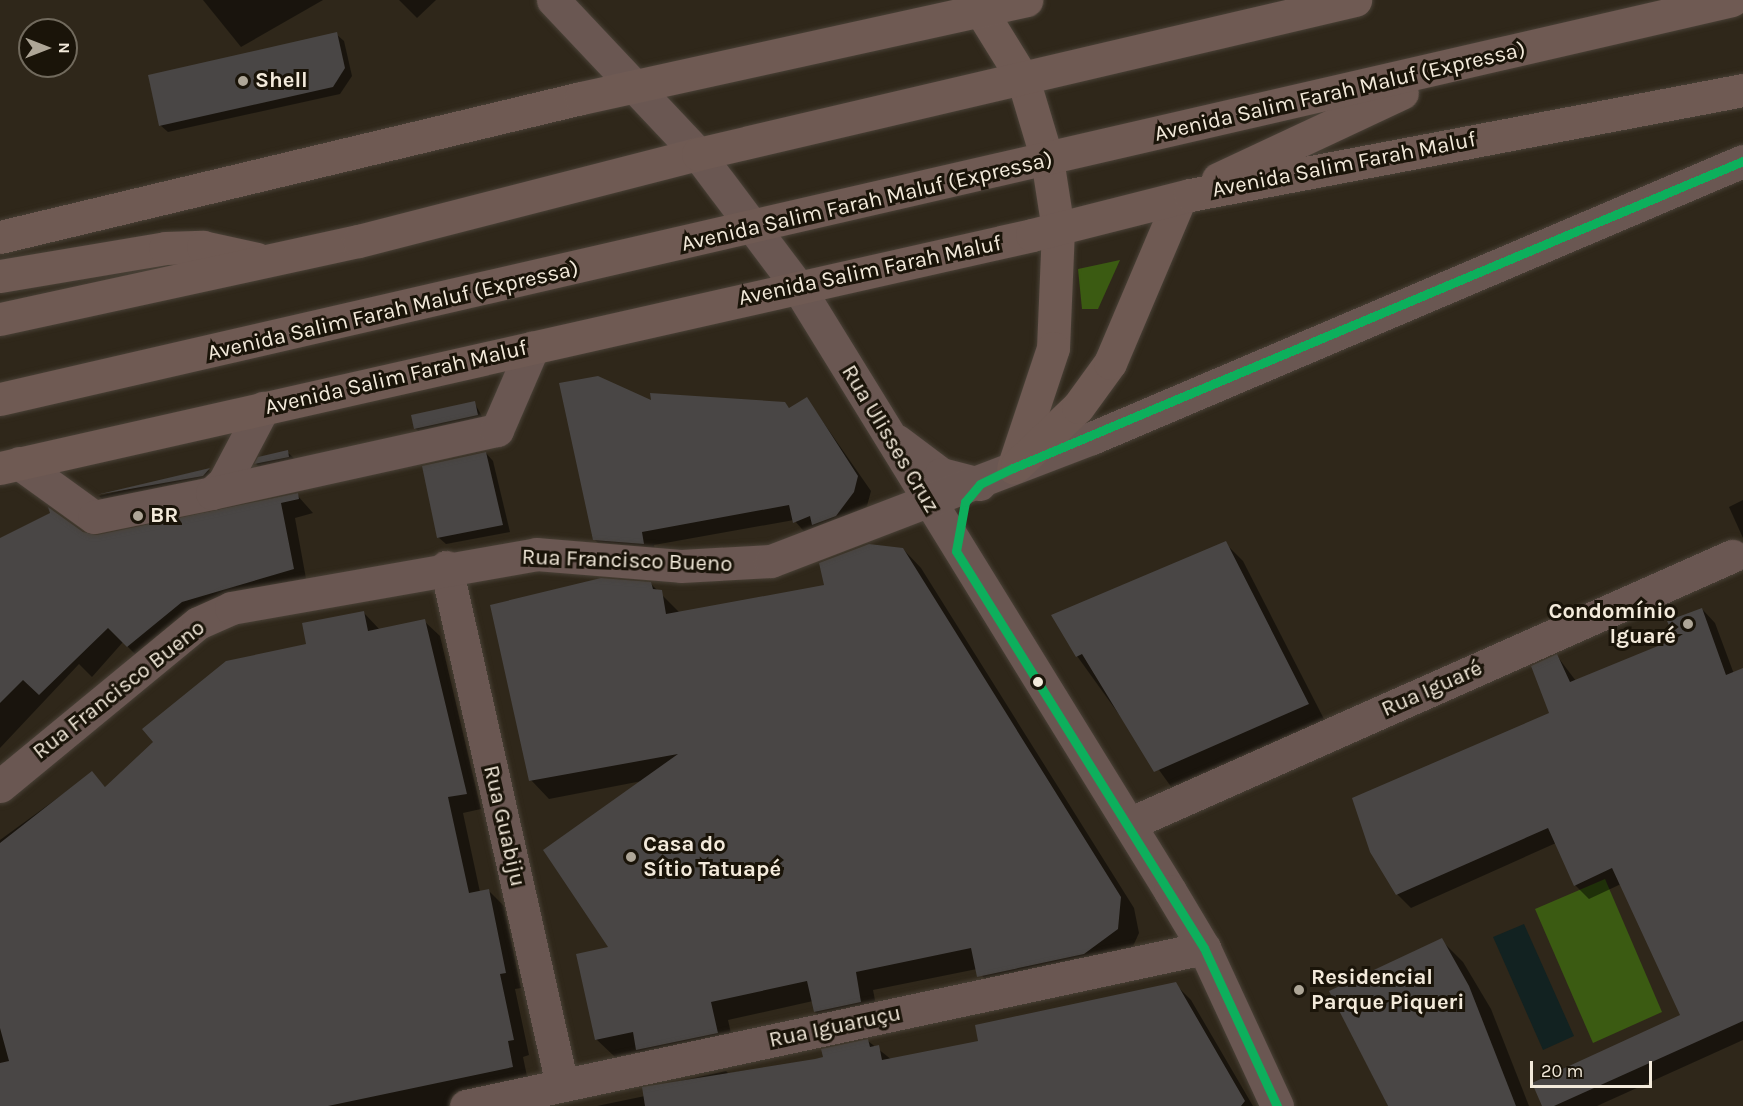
<!DOCTYPE html>
<html>
<head>
<meta charset="utf-8">
<style>
  body { margin:0 }
  #map { position:relative; width:1743px; height:1106px; overflow:hidden; background:#2f271a; font-family:Karla,sans-serif }
  div>[style] { position:absolute }
  [style*='--x'] { left:calc(var(--x)*1px); top:calc(var(--y)*1px); width:calc(var(--w)*1px); rotate:calc(var(--a)*1deg) }
  .green>* { inset:0; background:#3b5b12 }
  .water>* { inset:0; background:#122221 }
  .shadow>* { inset:0; background:#0007 }
  .building>* { inset:0; background:#494645 }
  .roads { filter:drop-shadow(0 0 2px #494137) drop-shadow(0 0 2px #494137) }
  .minor>* { height:33px; margin:-16.5px; padding:0 16.5px; transform-origin:16.5px; border-radius:16.5px; background:#6a5752 }
  .highway>* { height:33px; margin:-16.5px; padding:0 16.5px; transform-origin:16.5px; border-radius:16.5px; background:#6f5a53 }
  .bus-1>* { height:9px; margin:-4.5px; padding:0 4.5px; transform-origin:4.5px; border-radius:4.5px; background:#0daf5c }
  .dots>* { width:16px; height:16px; translate:-50% -50%; box-sizing:border-box; border:3px solid #1a1409; border-radius:50% }
  span { translate:-50% -50%; white-space:nowrap; text-align:center; line-height:1.15; -webkit-text-stroke:6px #1a1409; paint-order:stroke }
  .poi-label { font-size:22px; color:#f3eadb; font-weight:700 }
  .left { translate:0 -50%; text-align:left }
  .right { translate:-100% -50%; text-align:right }
  .street-label { font-size:22px; color:#f3eadb }
  .north { position:absolute; left:18px; top:18px; width:60px; height:60px; box-sizing:border-box; background:#1a1409; border:2px solid #716a5d; border-radius:50%; rotate:90deg; font-size:16px; font-weight:700; line-height:24px; text-align:center; color:#f3eadb }
  .north::after { content:''; display:block; margin:auto; width:21px; height:27px; background:#aea697; clip-path:polygon(50% 0,100% 100%,50% 72%,0 100%) }
  .scale { position:absolute; left:1530px; top:1061px; width:122px; height:27px; box-sizing:border-box; border:3px solid #f3eadb; border-top:0; padding-left:8px; font-size:18px; line-height:21px; white-space:nowrap; color:#f3eadb; -webkit-text-stroke:4px #1a1409; paint-order:stroke }
</style>
</head>
<body>
<div id="map">
  <div class="green">
    <div style="clip-path:polygon(1120px 260px,1098px 309px,1082px 309px,1078px 269px)"></div>
    <div style="clip-path:polygon(1605px 879px,1662px 1012px,1593px 1043px,1535px 909px)"></div>
  </div>
  <div class="water">
    <div style="clip-path:polygon(1524px 924px,1574px 1036px,1543px 1050px,1493px 937px)"></div>
  </div>
  <div class="shadow">
    <div style="clip-path:polygon(203px 0,323px 0,241px 47px)"></div>
    <div style="clip-path:polygon(399px 0,436px 0,417px 18px)"></div>
    <div style="clip-path:polygon(336px 34px,344px 41px,352px 76px,340px 94px,168px 132px,160px 125px)"></div>
    <div style="clip-path:polygon(807px 399px,871px 491px,867px 506px,849px 529px,808px 536px,794px 520px,654px 545px,657px 557px,608px 553px,594px 539px,653px 403px,785px 404px,790px 409px)"></div>
    <div style="clip-path:polygon(474px 402px,485px 422px,423px 436px,415px 428px)"></div>
    <div style="clip-path:polygon(287px 452px,295px 459px,263px 471px,256px 464px,259px 458px)"></div>
    <div style="clip-path:polygon(486px 453px,493px 461px,510px 532px,446px 544px,438px 537px)"></div>
    <div style="clip-path:polygon(209px 470px,216px 477px,105px 502px,99px 496px)"></div>
    <div style="clip-path:polygon(297px 495px,313px 513px,295px 518px,307px 584px,142px 661px,123px 642px,92px 677px,79px 664px,0 748px,0 539px,97px 537px)"></div>
    <div style="clip-path:polygon(1743px 500px,1743px 538px,1729px 507px)"></div>
    <div style="clip-path:polygon(1225px 543px,1243px 561px,1325px 721px,1172px 788px,1077px 656px)"></div>
    <div style="clip-path:polygon(903px 549px,921px 568px,1134px 908px,1139px 933px,1130px 953px,997px 995px,977px 969px,873px 990px,879px 1020px,833px 1030px,815px 1012px,813px 1001px,728px 1020px,735px 1051px,655px 1068px,639px 1052px,615px 1057px,596px 1039px,642px 781px,549px 799px,531px 780px,651px 584px,680px 613px,826px 587px)"></div>
    <div style="clip-path:polygon(1702px 609px,1715px 623px,1734px 674px,1743px 683px,1743px 1040px,1597px 1106px,1544px 1106px,1682px 1016px,1621px 884px,1589px 899px,1575px 885px,1556px 843px,1411px 908px,1397px 894px,1551px 714px,1557px 656px,1576px 681px,1677px 640px)"></div>
    <div style="clip-path:polygon(364px 613px,380px 630px,424px 621px,440px 636px,481px 809px,463px 813px,480px 892px,488px 890px,504px 906px,521px 988px,515px 989px,529px 1055px,523px 1057px,528px 1081px,473px 1106px,0 1106px,0 840px,92px 773px,106px 788px,308px 645px)"></div>
    <div style="clip-path:polygon(1441px 940px,1463px 962px,1491px 1009px,1529px 1106px,1388px 1106px,1331px 991px)"></div>
    <div style="clip-path:polygon(1175px 984px,1191px 1000px,1253px 1106px,597px 1106px,645px 1096px,644px 1089px,726px 1071px,732px 1077px,816px 1060px,868px 1041px,892px 1060px,980px 1042px)"></div>
  </div>
  <div class="building">
    <div style="clip-path:polygon(337px 32px,345px 68px,333px 87px,159px 126px,148px 75px)"></div>
    <div style="clip-path:polygon(598px 376px,651px 400px,650px 393px,785px 402px,789px 408px,807px 397px,858px 476px,854px 492px,836px 516px,812px 525px,810px 516px,793px 523px,789px 505px,642px 532px,644px 544px,593px 540px,559px 383px)"></div>
    <div style="clip-path:polygon(475px 401px,478px 415px,414px 429px,411px 415px)"></div>
    <div style="clip-path:polygon(288px 450px,289px 457px,254px 464px,258px 457px)"></div>
    <div style="clip-path:polygon(486px 452px,503px 525px,437px 538px,422px 466px)"></div>
    <div style="clip-path:polygon(210px 468px,203px 476px,96px 495px)"></div>
    <div style="clip-path:polygon(298px 493px,299px 499px,281px 503px,294px 569px,182px 602px,127px 647px,108px 628px,39px 695px,23px 680px,0 703px,0 538px,50px 513px,48px 507px,83px 532px,97px 535px)"></div>
    <div style="clip-path:polygon(1226px 541px,1309px 704px,1154px 772px,1082px 654px,1076px 657px,1051px 615px)"></div>
    <div style="clip-path:polygon(869px 544px,903px 548px,1121px 897px,1118px 929px,1084px 954px,977px 977px,971px 948px,856px 972px,861px 1002px,814px 1012px,807px 981px,711px 1002px,718px 1033px,636px 1050px,633px 1032px,595px 1040px,576px 954px,608px 947px,543px 850px,678px 754px,529px 781px,490px 605px,601px 578px,651px 582px,653px 589px,662px 590px,666px 614px,824px 585px,819px 563px)"></div>
    <div style="clip-path:polygon(1702px 608px,1726px 675px,1743px 668px,1743px 1021px,1554px 1106px,1542px 1106px,1532px 1083px,1680px 1015px,1612px 868px,1574px 886px,1548px 828px,1396px 895px,1370px 852px,1352px 798px,1549px 713px,1531px 666px,1557px 654px,1570px 682px,1675px 639px,1667px 621px)"></div>
    <div style="clip-path:polygon(364px 611px,368px 631px,425px 619px,467px 794px,448px 797px,469px 893px,489px 889px,506px 973px,500px 974px,514px 1040px,508px 1041px,513px 1067px,328px 1106px,0 1106px,0 1063px,9px 1061px,0 1028px,0 843px,92px 771px,105px 787px,153px 742px,142px 729px,226px 661px,306px 644px,302px 623px)"></div>
    <div style="clip-path:polygon(1442px 938px,1469px 986px,1516px 1106px,1388px 1106px,1329px 991px)"></div>
    <div style="clip-path:polygon(1176px 982px,1245px 1101px,1241px 1106px,645px 1106px,642px 1087px,815px 1059px,823px 1057px,821px 1049px,868px 1039px,870px 1047px,879px 1045px,882px 1060px,978px 1041px,975px 1025px)"></div>
  </div>
  <div class="roads">
    <div class="minor">
      <div style="--x:553;--y:0;--w:212;--a:46.7"></div>
      <div style="--x:698;--y:154;--w:166;--a:53.1"></div>
      <div style="--x:798;--y:287;--w:709;--a:58.37"></div>
      <div style="--x:1170;--y:891;--w:66;--a:59.2"></div>
      <div style="--x:1204;--y:948;--w:174;--a:65.2"></div>
      <div style="--x:897;--y:441;--w:55;--a:36.9"></div>
      <div style="--x:941;--y:474;--w:40;--a:14.4"></div>
      <div style="--x:19;--y:463;--w:92;--a:35.8"></div>
      <div style="--x:94;--y:517;--w:120;--a:-11.5"></div>
      <div style="--x:212;--y:493;--w:16;--a:-43"></div>
      <div style="--x:224;--y:482;--w:84;--a:-62.2"></div>
      <div style="--x:212;--y:493;--w:292;--a:-12.5"></div>
      <div style="--x:497;--y:430;--w:90;--a:-66.6"></div>
      <div style="--x:446;--y:567;--w:531;--a:77.38"></div>
      <div style="--x:0;--y:786;--w:256;--a:-39.5"></div>
      <div style="--x:198;--y:623;--w:36;--a:-24"></div>
      <div style="--x:231;--y:608;--w:310;--a:-10"></div>
      <div style="--x:536;--y:554;--w:145;--a:4.7"></div>
      <div style="--x:681;--y:566;--w:90;--a:-3.2"></div>
      <div style="--x:771;--y:561;--w:344;--a:-21"></div>
      <div style="--x:1092;--y:438;--w:707;--a:-23.05"></div>
      <div style="--x:1131;--y:823;--w:658;--a:-23.95"></div>
      <div style="--x:466;--y:1106;--w:755;--a:-12.08"></div>
    </div>
    <div class="highway">
      <div style="--x:981;--y:11;--w:80;--a:58.3"></div>
      <div style="--x:1023;--y:79;--w:84;--a:73.3"></div>
      <div style="--x:1047;--y:159;--w:71;--a:81.1"></div>
      <div style="--x:1058;--y:229;--w:119;--a:92.4"></div>
      <div style="--x:1053;--y:348;--w:126;--a:108.4"></div>
      <div style="--x:1218;--y:179;--w:203;--a:-25.1"></div>
      <div style="--x:0;--y:237;--w:597;--a:-13.45"></div>
      <div style="--x:581;--y:98;--w:456;--a:-12.4"></div>
      <div style="--x:0;--y:276;--w:167;--a:-9.6"></div>
      <div style="--x:165;--y:248;--w:38;--a:-2"></div>
      <div style="--x:203;--y:247;--w:55;--a:12.5"></div>
      <div style="--x:0;--y:319;--w:367;--a:-12.3"></div>
      <div style="--x:359;--y:241;--w:350;--a:-14.4"></div>
      <div style="--x:698;--y:154;--w:675;--a:-13.19"></div>
      <div style="--x:0;--y:399;--w:1777;--a:-12.97"></div>
      <div style="--x:1017;--y:465;--w:84;--a:-43.6"></div>
      <div style="--x:1078;--y:407;--w:54;--a:-54"></div>
      <div style="--x:1110;--y:363;--w:179;--a:-67"></div>
      <div style="--x:0;--y:468;--w:1058;--a:-12.72"></div>
      <div style="--x:1032;--y:235;--w:163;--a:-14.2"></div>
      <div style="--x:1190;--y:195;--w:563;--a:-10.75"></div>
    </div>
  </div>
  <div class="bus-1">
    <div style="--x:1277;--y:1106;--w:174;--a:-114.8"></div>
    <div style="--x:1204;--y:948;--w:468;--a:-122"></div>
    <div style="--x:956;--y:551;--w:50;--a:-79.6"></div>
    <div style="--x:965;--y:502;--w:23;--a:-50"></div>
    <div style="--x:980;--y:484;--w:37;--a:-26"></div>
    <div style="--x:1013;--y:468;--w:792;--a:-22.81"></div>
  </div>
  <div class="dots">
    <div style="left:243px;top:81px;background:#aea697"></div>
    <div style="left:138px;top:516px;background:#aea697"></div>
    <div style="left:1688px;top:624px;background:#aea697"></div>
    <div style="left:1038px;top:682px;background:#f3eadb"></div>
    <div style="left:631px;top:857px;background:#aea697"></div>
    <div style="left:1299px;top:990px;background:#aea697"></div>
  </div>
  <div class="poi-label">
    <span class="left" style="left:255px;top:81px">Shell</span>
    <span class="left" style="left:150px;top:516px">BR</span>
    <span class="right" style="left:1676px;top:624px">Condomínio<br>Iguaré</span>
    <span class="left" style="left:643px;top:857px">Casa do<br>Sítio Tatuapé</span>
    <span class="left" style="left:1311px;top:990px">Residencial<br>Parque Piqueri</span>
  </div>
  <div class="street-label">
    <span style="left:1340px;top:92px;rotate:-13deg">Avenida Salim Farah Maluf (Expressa)</span>
    <span style="left:1344px;top:165px;rotate:-11deg">Avenida Salim Farah Maluf</span>
    <span style="left:867px;top:202px;rotate:-13deg">Avenida Salim Farah Maluf (Expressa)</span>
    <span style="left:870px;top:271px;rotate:-12deg">Avenida Salim Farah Maluf</span>
    <span style="left:393px;top:311px;rotate:-13deg">Avenida Salim Farah Maluf (Expressa)</span>
    <span style="left:396px;top:378px;rotate:-13deg">Avenida Salim Farah Maluf</span>
    <span style="left:890px;top:439px;rotate:59deg">Rua Ulisses Cruz</span>
    <span style="left:627px;top:561px;rotate:2deg">Rua Francisco Bueno</span>
    <span style="left:1432px;top:689px;rotate:-24deg">Rua Iguaré</span>
    <span style="left:119px;top:690px;rotate:-38deg">Rua Francisco Bueno</span>
    <span style="left:504px;top:826px;rotate:77deg">Rua Guabiju</span>
    <span style="left:835px;top:1027px;rotate:-12deg">Rua Iguaruçu</span>
  </div>
  <div class="north">N</div>
  <div class="scale">20 m</div>
</div>
</body>
</html>
